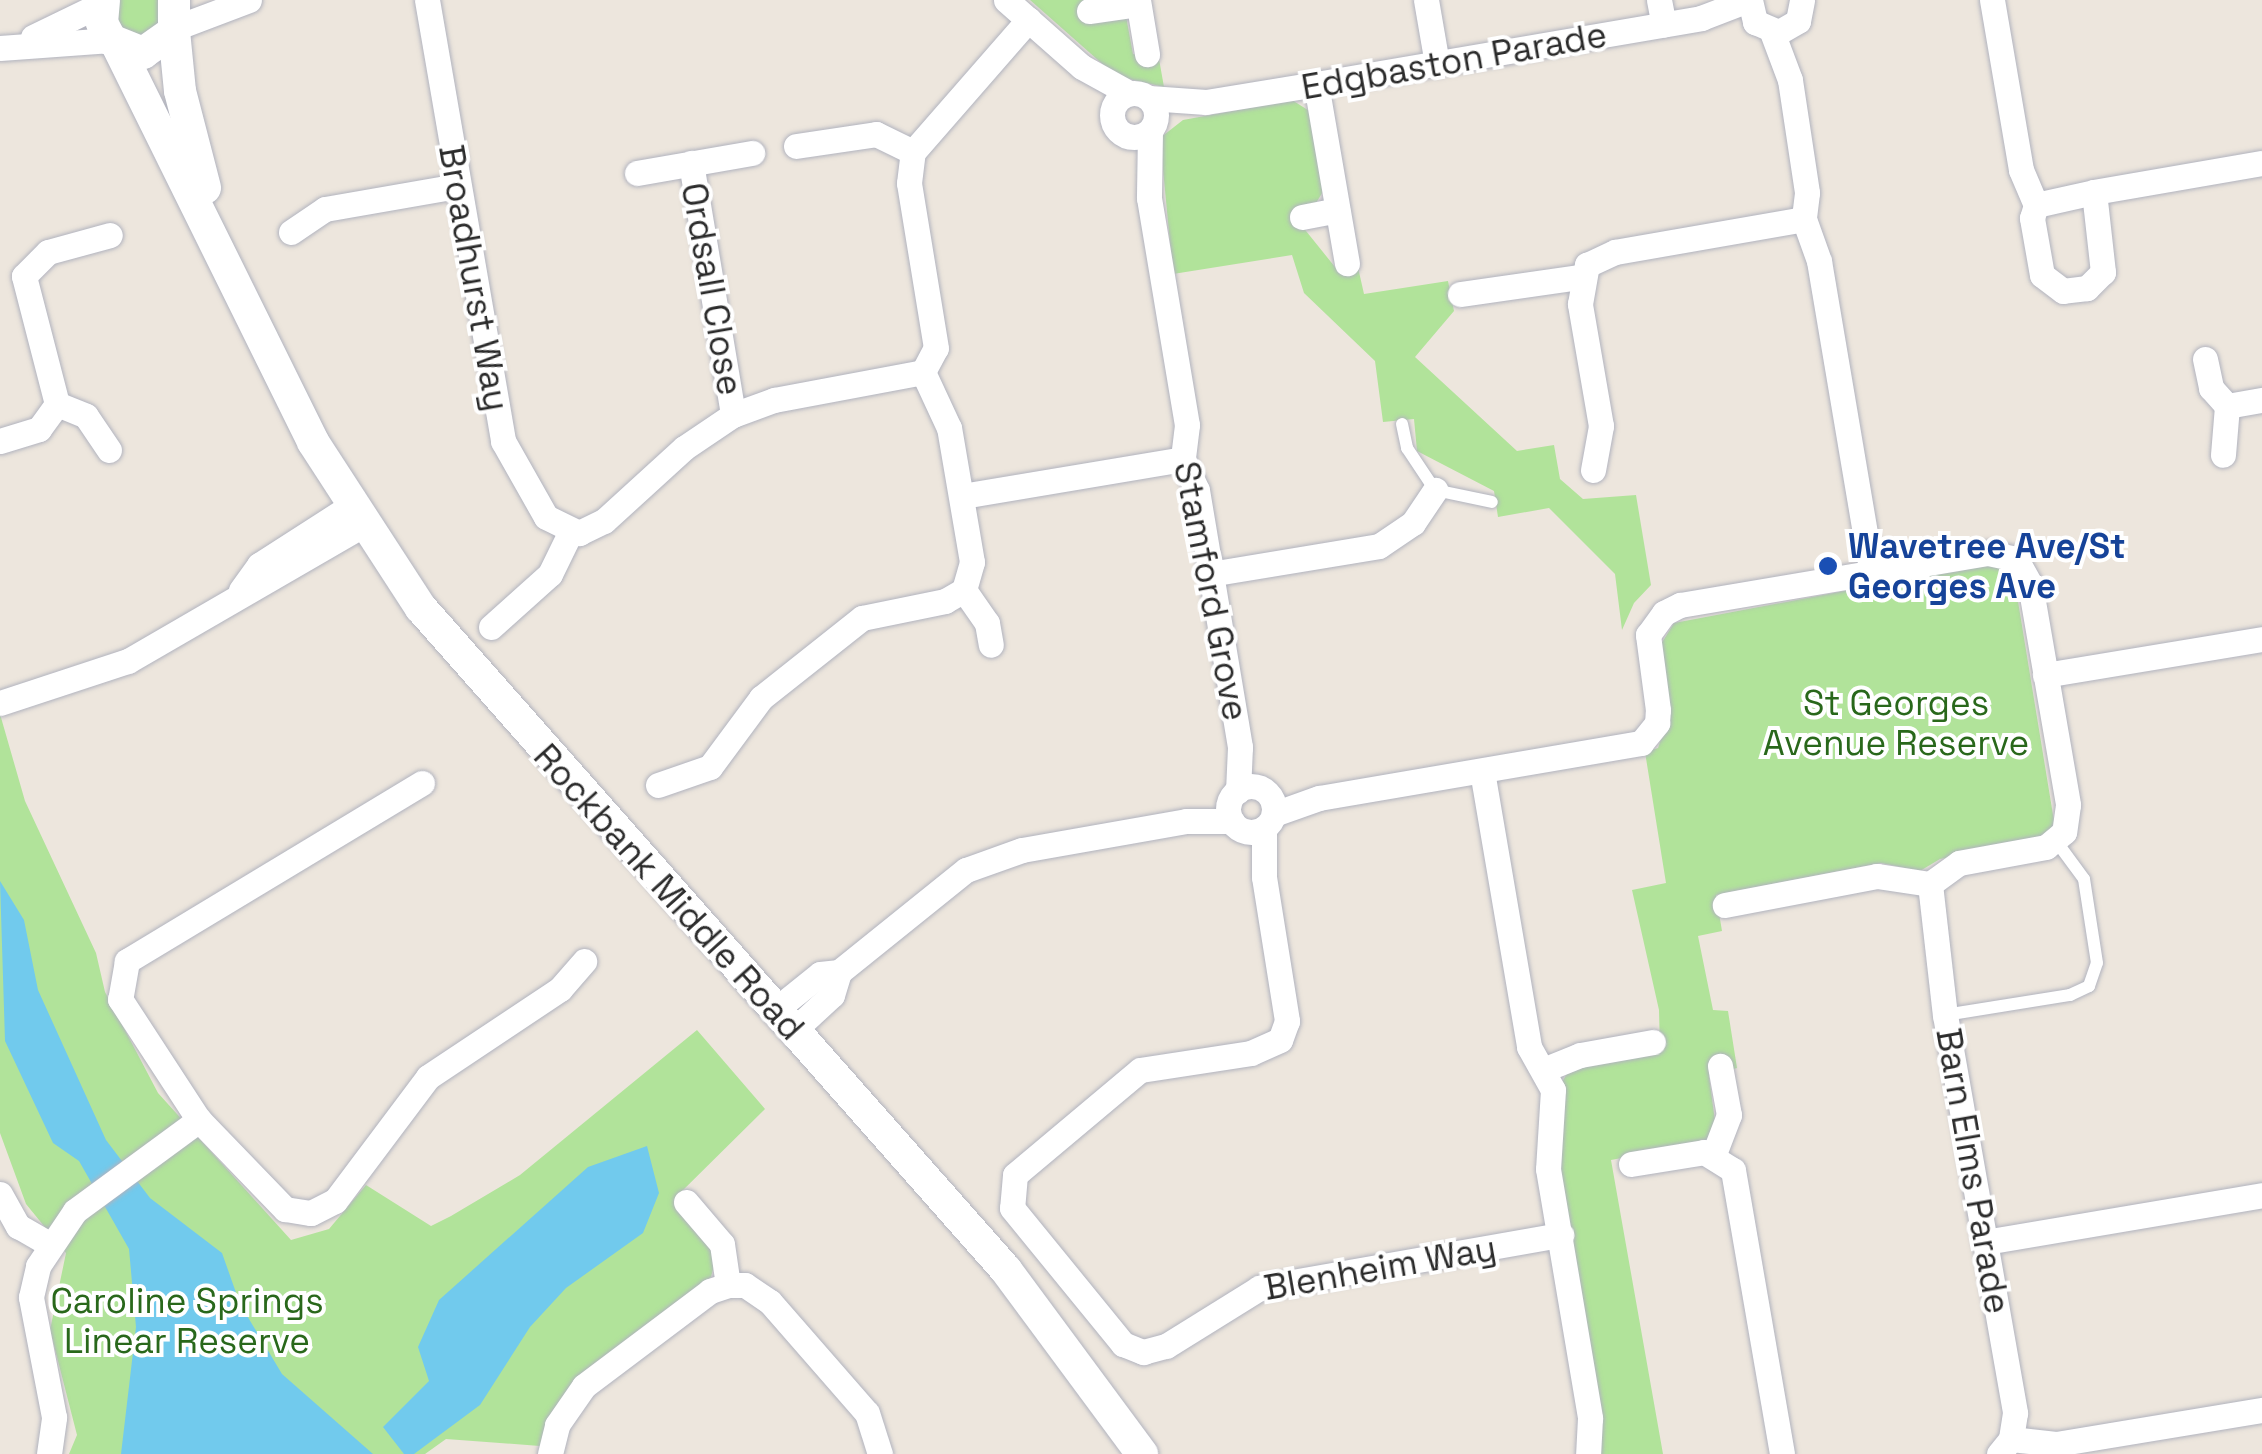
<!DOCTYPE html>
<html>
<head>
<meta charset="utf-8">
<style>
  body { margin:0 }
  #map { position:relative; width:2262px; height:1454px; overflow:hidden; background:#ede6dd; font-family:"Space Grotesk",sans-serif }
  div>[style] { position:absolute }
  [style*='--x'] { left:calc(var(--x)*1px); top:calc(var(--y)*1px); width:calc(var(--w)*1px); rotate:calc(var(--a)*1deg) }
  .green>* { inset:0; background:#b1e39a }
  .water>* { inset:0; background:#71caed }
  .roads { filter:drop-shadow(0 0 2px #b1b3be) drop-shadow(0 0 2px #b1b3be) }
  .lane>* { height:12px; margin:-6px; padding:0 6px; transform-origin:6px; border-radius:6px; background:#fff }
  .street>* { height:25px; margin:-12.5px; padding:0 12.5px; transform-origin:12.5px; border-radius:12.5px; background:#fff }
  .street>.ring { margin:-12.5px; padding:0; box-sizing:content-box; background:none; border:25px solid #fff; border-radius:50% }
  .secondary>* { height:32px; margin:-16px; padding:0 16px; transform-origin:16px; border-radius:16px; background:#fff }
  .dots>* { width:28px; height:28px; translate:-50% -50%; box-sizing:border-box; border:5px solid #fff; border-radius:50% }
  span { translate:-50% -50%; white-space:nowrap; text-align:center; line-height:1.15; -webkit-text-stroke:8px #fff; paint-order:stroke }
  .street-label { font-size:35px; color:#2b2b2b }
  .transit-label { font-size:35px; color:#164399; font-weight:700 }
  .left { translate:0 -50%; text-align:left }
  .park-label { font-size:35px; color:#29681b }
</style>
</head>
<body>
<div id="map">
  <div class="green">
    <div style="clip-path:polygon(119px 0,160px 0,165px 16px,146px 40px,118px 28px)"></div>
    <div style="clip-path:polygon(1030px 0,1123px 0,1133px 54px,1159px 59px,1164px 87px,1116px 76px)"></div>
    <div style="clip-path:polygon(1292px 100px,1311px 112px,1324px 190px,1302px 226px,1335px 267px,1357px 263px,1364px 294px,1448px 281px,1454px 311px,1415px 357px,1517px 451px,1554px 445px,1560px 479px,1583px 499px,1636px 495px,1651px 585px,1634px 603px,1622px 630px,1615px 574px,1549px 508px,1498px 517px,1494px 491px,1417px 451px,1414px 419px,1383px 422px,1375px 361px,1304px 293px,1292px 255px,1173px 274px,1160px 138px,1183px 120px)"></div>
    <div style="clip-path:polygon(1992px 563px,2009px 572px,2016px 589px,2054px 821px,2050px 833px,2038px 841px,1940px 859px,1920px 871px,1881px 863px,1716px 895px,1722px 931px,1698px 936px,1713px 1010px,1728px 1011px,1737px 1068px,1709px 1076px,1715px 1121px,1707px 1142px,1611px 1160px,1663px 1454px,1598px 1454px,1557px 1158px,1561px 1084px,1569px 1070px,1660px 1050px,1659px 1010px,1632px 890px,1666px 883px,1645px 752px,1658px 748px,1668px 718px,1658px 649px,1674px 623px)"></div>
    <div style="clip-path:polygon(0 714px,25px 801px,96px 953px,105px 992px,158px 1093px,291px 1240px,329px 1229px,366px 1185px,431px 1226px,451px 1216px,520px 1175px,697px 1030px,765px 1109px,675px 1198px,718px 1251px,711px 1277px,540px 1446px,446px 1439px,425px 1454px,69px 1454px,77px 1435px,50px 1330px,66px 1253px,26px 1204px,0 1133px)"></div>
  </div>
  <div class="water">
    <div style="clip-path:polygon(0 881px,24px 920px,38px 990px,106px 1140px,150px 1198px,222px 1253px,240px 1304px,282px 1374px,373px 1454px,121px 1454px,136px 1327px,129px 1249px,79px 1161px,53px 1143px,5px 1041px)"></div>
    <div style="clip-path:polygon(647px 1146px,659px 1193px,643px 1233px,566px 1288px,530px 1327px,480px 1405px,414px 1454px,404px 1454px,383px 1427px,429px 1381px,418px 1347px,439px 1300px,588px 1167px)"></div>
  </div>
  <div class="roads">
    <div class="lane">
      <div style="--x:1402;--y:424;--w:25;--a:78"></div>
      <div style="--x:1407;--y:448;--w:50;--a:56.3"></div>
      <div style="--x:1435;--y:490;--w:58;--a:11.9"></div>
      <div style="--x:1945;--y:1015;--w:127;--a:-9.1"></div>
      <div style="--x:2070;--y:995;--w:21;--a:-25"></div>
      <div style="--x:2089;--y:986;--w:24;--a:-71"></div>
      <div style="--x:2097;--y:963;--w:85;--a:-98.8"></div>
      <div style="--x:2084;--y:879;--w:47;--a:-126.4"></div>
    </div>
    <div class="street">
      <div style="--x:427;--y:0;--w:448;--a:80.2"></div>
      <div style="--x:503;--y:441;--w:87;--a:60.5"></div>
      <div style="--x:546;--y:517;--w:37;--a:26"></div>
      <div style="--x:579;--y:533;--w:28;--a:-26"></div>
      <div style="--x:604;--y:521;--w:108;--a:-42.4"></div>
      <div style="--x:684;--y:448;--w:59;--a:-34"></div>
      <div style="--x:733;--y:415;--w:44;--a:-20.1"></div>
      <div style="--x:774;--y:400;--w:152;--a:-10.6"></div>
      <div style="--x:923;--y:372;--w:27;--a:-62"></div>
      <div style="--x:936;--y:348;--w:167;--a:-99.3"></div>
      <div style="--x:909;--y:183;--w:31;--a:-83"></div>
      <div style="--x:913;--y:152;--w:176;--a:-48.9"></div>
      <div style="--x:1006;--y:0;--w:101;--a:41.4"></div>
      <div style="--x:1082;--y:67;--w:54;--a:29"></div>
      <div style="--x:1138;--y:0;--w:55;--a:80.5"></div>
      <div style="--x:1426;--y:0;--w:65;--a:80.2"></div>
      <div style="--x:1659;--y:0;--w:25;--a:79"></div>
      <div style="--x:1750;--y:0;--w:23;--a:77"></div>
      <div style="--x:1755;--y:22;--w:26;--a:23"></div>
      <div style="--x:1779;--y:32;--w:22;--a:-30"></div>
      <div style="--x:1798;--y:21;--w:21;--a:-79"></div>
      <div style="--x:1992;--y:0;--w:172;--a:80.3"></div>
      <div style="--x:2021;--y:170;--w:38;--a:67"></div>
      <div style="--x:1089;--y:11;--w:49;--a:-8.1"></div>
      <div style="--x:175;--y:28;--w:79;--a:-20.7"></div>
      <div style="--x:1772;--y:32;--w:51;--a:69.4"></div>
      <div style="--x:1790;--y:80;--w:114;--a:81.4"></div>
      <div style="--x:1807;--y:193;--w:26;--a:97"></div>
      <div style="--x:1804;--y:219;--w:45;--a:70.3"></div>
      <div style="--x:1819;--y:261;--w:317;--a:80.4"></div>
      <div style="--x:33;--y:37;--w:78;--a:-25.9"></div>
      <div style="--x:0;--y:48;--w:111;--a:-4.1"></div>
      <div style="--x:1316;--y:84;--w:182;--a:80.2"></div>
      <div class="ring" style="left:1112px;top:93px;width:19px;height:19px"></div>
      <div style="--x:1149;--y:98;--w:57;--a:4"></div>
      <div style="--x:1206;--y:102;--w:111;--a:-9.3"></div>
      <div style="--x:1316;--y:84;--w:391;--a:-9.7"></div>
      <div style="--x:1701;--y:18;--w:50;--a:-21"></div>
      <div style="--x:1150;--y:131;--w:67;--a:90.9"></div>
      <div style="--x:1149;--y:198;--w:230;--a:80.5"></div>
      <div style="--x:1187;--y:425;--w:34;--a:97"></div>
      <div style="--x:1183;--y:459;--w:34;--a:66"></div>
      <div style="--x:1197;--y:490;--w:261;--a:80.5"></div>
      <div style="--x:1240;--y:747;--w:44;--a:92.6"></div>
      <div style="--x:796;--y:146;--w:81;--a:-8.5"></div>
      <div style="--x:876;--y:134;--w:41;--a:25.9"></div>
      <div style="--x:691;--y:163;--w:255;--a:80.5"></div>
      <div style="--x:637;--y:173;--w:117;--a:-9.9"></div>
      <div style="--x:2094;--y:192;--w:81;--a:83.6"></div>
      <div style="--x:2103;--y:272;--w:23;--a:135"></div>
      <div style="--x:2087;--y:288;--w:24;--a:173"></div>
      <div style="--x:2063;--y:291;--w:26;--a:-143"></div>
      <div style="--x:2042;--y:275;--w:58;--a:-100"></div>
      <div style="--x:2032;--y:218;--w:14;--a:-73"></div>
      <div style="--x:2036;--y:205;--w:59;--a:-12.6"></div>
      <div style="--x:2094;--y:192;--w:170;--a:-9.8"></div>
      <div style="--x:1302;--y:217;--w:36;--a:-11"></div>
      <div style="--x:291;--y:232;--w:41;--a:-34.1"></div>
      <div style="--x:325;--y:209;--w:134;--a:-9.9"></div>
      <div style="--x:1460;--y:294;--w:121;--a:-8.1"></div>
      <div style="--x:2205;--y:359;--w:30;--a:78"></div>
      <div style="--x:2211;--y:388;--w:24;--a:48"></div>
      <div style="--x:2227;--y:406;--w:49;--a:94.7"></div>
      <div style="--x:57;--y:404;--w:31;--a:22"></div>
      <div style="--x:86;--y:416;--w:41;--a:55.9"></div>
      <div style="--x:2227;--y:406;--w:36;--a:-10"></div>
      <div style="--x:0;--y:441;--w:41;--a:-17.1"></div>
      <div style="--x:39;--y:429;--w:31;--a:-54"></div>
      <div style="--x:57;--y:404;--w:132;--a:-104.5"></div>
      <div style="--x:24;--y:276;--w:34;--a:-45"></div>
      <div style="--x:48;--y:252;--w:64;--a:-15.3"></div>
      <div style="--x:1593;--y:470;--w:45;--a:-79.7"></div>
      <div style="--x:1601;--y:426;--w:124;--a:-99.8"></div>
      <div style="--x:1580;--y:304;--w:40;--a:-80"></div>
      <div style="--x:1587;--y:265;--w:31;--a:-25"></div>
      <div style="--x:1615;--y:252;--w:192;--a:-9.9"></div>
      <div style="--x:962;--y:496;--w:224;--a:-9.5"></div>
      <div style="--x:1210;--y:574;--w:171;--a:-9.4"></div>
      <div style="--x:1379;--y:546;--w:41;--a:-34.1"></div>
      <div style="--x:1413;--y:523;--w:40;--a:-56"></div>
      <div style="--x:241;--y:590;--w:31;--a:-54"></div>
      <div style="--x:259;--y:565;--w:109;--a:-32.7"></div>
      <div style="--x:964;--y:590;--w:40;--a:55.1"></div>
      <div style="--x:987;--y:623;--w:22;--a:80"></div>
      <div style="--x:491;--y:627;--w:79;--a:-41.9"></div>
      <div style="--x:550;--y:574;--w:46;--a:-64"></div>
      <div style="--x:2045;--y:675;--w:220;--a:-9.4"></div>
      <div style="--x:0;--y:703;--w:135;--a:-18.2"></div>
      <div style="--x:128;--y:661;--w:272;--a:-30.1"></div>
      <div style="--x:1482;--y:771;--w:280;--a:80.3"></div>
      <div style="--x:1529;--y:1047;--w:49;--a:60.8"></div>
      <div style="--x:1553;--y:1090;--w:79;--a:93.6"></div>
      <div style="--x:1548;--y:1169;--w:253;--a:80.4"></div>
      <div style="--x:1590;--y:1418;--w:36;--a:93"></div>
      <div style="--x:422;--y:783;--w:345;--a:148.9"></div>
      <div style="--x:127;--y:961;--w:39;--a:100"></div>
      <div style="--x:120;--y:999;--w:145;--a:56.9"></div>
      <div style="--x:199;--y:1120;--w:124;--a:46"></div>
      <div style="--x:285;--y:1209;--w:26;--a:9"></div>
      <div style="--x:311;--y:1213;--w:27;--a:-27"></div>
      <div style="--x:335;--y:1201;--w:155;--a:-53.1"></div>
      <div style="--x:428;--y:1077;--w:159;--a:-33.7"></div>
      <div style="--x:560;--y:989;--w:37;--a:-49"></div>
      <div style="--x:658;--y:785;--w:55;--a:-19.1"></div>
      <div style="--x:710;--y:767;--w:86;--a:-53.5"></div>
      <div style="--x:761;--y:698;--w:129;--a:-38.4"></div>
      <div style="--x:862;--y:618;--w:85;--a:-11.6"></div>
      <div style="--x:945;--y:601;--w:22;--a:-30"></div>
      <div style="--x:964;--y:590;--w:29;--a:-74"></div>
      <div style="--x:972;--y:562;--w:136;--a:-99.7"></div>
      <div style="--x:949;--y:428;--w:62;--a:-114.9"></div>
      <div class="ring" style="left:1228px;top:786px;width:21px;height:21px"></div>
      <div style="--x:1274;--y:814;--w:48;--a:-19.6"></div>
      <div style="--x:1319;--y:798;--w:327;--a:-9.7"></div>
      <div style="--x:1641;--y:743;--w:26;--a:-51"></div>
      <div style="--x:1657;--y:723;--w:13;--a:-86"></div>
      <div style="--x:1658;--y:710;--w:76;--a:-97.6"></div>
      <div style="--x:1648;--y:635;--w:27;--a:-54"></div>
      <div style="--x:1664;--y:613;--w:18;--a:-27"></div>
      <div style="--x:1680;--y:605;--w:312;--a:-9.6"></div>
      <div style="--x:1988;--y:553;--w:29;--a:12"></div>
      <div style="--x:2016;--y:559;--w:29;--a:61"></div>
      <div style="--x:2030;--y:584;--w:224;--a:80.2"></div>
      <div style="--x:2068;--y:805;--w:27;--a:98"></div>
      <div style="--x:2064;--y:832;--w:23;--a:140"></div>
      <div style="--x:2046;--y:847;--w:88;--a:169.6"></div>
      <div style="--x:1959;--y:863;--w:36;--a:144"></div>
      <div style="--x:1930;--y:884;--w:54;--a:-171.4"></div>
      <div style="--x:1877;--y:876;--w:155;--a:169.2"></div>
      <div style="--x:1264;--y:828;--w:49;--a:90"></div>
      <div style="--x:1264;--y:877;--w:146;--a:80.9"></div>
      <div style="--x:1287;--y:1021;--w:20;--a:110"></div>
      <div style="--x:1280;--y:1040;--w:32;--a:156"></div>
      <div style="--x:1251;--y:1053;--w:112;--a:171.3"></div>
      <div style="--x:1140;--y:1070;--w:163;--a:140"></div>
      <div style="--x:1015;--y:1175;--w:33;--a:95"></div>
      <div style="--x:1012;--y:1208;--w:176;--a:50.8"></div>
      <div style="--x:1123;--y:1344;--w:22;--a:22"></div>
      <div style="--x:1143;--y:1352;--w:24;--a:-15"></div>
      <div style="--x:1166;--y:1346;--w:110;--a:-31.9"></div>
      <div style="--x:1259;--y:1288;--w:307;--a:-10"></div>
      <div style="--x:1930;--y:884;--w:132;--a:83.5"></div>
      <div style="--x:1945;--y:1015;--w:404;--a:80"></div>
      <div style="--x:2015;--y:1413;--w:26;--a:99"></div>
      <div style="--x:2011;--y:1439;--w:19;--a:129"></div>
      <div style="--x:774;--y:1011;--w:59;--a:-38.8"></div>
      <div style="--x:820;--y:974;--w:19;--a:-6"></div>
      <div style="--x:839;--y:972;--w:163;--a:-38.8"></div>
      <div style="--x:966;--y:870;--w:59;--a:-19.7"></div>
      <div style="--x:1022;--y:850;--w:167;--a:-10"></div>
      <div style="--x:1186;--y:821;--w:46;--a:0"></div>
      <div style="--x:793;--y:1031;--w:53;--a:-42.7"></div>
      <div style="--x:832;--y:995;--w:24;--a:-73"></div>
      <div style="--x:1543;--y:1070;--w:40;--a:-22"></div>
      <div style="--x:1580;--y:1055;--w:74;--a:-10.1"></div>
      <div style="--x:1714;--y:1154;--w:42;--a:-69"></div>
      <div style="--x:1729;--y:1115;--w:50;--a:-100.4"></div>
      <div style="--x:1631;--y:1164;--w:74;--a:-9.3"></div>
      <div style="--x:1704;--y:1152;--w:34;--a:32"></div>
      <div style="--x:1733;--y:1170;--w:288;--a:80.2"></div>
      <div style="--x:0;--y:1194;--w:37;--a:61"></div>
      <div style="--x:18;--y:1226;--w:34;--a:30"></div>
      <div style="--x:686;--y:1202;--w:55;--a:49.4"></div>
      <div style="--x:722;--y:1244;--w:41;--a:81.7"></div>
      <div style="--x:1985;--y:1242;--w:281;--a:-9.6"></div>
      <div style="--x:2011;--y:1439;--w:45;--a:6.3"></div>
      <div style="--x:2056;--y:1444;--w:209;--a:-9.4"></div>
      <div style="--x:49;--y:1454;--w:37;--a:-82"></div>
      <div style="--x:54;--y:1417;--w:122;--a:-100.9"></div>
      <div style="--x:31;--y:1297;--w:32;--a:-77"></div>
      <div style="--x:38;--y:1266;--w:66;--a:-56.1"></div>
      <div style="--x:75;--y:1211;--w:154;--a:-36.3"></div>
      <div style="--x:550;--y:1454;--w:30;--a:-76"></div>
      <div style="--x:557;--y:1425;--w:47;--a:-55.3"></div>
      <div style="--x:584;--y:1386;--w:158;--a:-37"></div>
      <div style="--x:710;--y:1291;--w:19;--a:-18"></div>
      <div style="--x:728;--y:1285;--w:17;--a:0"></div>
      <div style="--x:745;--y:1285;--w:30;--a:34"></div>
      <div style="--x:770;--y:1302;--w:147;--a:48.9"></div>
      <div style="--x:867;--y:1413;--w:43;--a:72.4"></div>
    </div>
    <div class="secondary">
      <div style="--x:104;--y:0;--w:23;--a:95"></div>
      <div style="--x:102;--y:23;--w:19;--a:62"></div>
      <div style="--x:111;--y:40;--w:35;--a:22"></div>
      <div style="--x:143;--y:53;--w:38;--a:-35"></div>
      <div style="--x:174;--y:31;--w:31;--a:-90"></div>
      <div style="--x:174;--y:31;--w:60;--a:84.3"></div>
      <div style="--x:180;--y:91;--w:100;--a:75.5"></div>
      <div style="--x:118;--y:47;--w:441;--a:63.7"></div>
      <div style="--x:313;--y:442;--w:198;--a:57"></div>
      <div style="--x:421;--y:608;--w:883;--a:48.53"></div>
      <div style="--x:1006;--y:1270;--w:229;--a:53.5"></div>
    </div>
  </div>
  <div class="dots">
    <div style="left:1828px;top:566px;background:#1a4fb4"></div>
  </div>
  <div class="street-label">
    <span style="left:1454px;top:61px;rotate:-10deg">Edgbaston Parade</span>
    <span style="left:474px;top:278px;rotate:80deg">Broadhurst Way</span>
    <span style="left:712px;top:289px;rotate:80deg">Ordsall Close</span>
    <span style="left:1211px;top:591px;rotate:79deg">Stamford Grove</span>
    <span style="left:669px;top:892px;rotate:48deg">Rockbank Middle Road</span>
    <span style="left:1973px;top:1171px;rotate:80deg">Barn Elms Parade</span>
    <span style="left:1380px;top:1268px;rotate:-10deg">Blenheim Way</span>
  </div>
  <div class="transit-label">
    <span class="left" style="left:1848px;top:566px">Wavetree Ave/St<br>Georges Ave</span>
  </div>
  <div class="park-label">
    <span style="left:1896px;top:723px">St Georges<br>Avenue Reserve</span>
    <span style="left:187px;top:1321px">Caroline Springs<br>Linear Reserve</span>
  </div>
</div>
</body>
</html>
